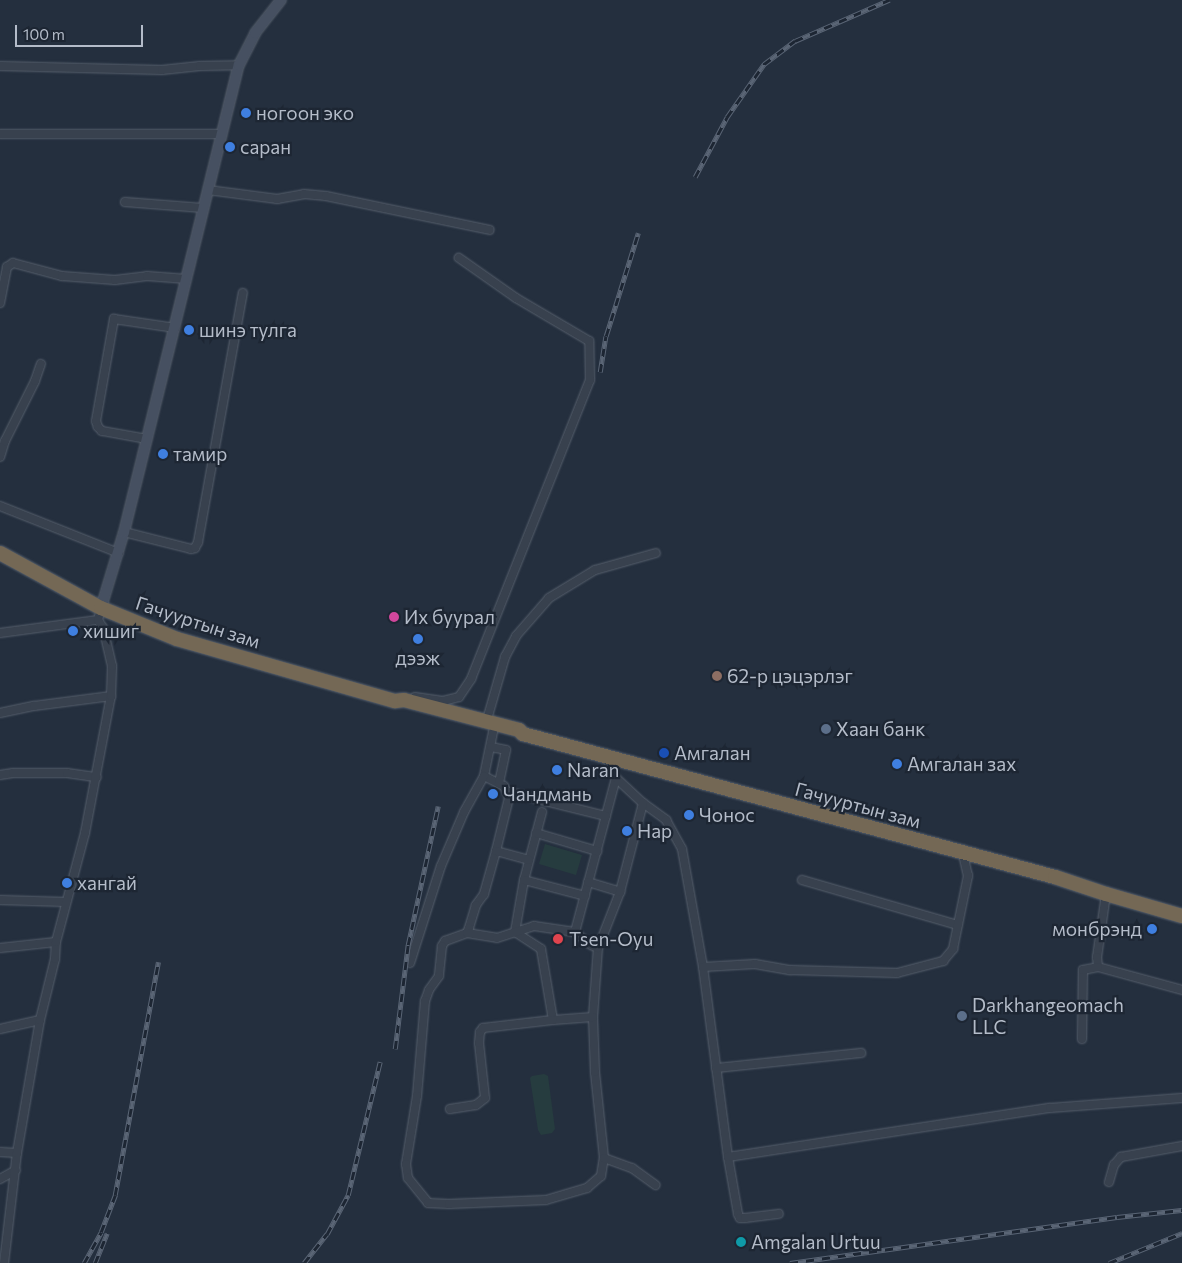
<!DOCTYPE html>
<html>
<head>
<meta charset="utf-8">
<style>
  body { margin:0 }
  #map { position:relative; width:1182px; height:1263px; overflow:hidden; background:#242f3e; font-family:Commissioner,sans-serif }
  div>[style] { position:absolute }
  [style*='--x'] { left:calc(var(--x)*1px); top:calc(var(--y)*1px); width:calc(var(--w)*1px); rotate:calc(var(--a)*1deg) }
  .green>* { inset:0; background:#263c3f }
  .roads { filter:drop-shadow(0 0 1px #565f6c) drop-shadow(0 0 1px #565f6c) }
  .street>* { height:8px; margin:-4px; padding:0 4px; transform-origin:4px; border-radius:4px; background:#38414e }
  .secondary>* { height:10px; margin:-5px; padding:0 5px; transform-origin:5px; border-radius:5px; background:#465061 }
  .highway>* { height:14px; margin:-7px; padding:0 7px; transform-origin:7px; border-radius:7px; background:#746855 }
  .rail>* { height:4.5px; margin-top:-2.25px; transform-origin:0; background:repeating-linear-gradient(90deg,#1d2633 0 8px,#5a6575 0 16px); box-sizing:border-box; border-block:1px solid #5a6575 }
  .dots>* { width:14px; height:14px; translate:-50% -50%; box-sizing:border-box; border:2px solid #1d2633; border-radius:50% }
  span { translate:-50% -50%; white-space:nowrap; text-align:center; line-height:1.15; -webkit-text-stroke:4.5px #1d2633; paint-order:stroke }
  .poi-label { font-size:19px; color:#b4bcc9 }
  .left { translate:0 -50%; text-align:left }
  .right { translate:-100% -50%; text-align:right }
  .street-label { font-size:19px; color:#b4bcc9 }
  .scale { position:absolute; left:15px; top:25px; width:128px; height:22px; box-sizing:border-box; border:2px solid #b4bcc9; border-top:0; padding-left:6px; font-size:15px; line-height:18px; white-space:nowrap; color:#b4bcc9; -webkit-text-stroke:4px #1d2633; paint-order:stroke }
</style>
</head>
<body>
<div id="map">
  <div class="green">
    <div style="clip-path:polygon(545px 844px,582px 855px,576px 875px,539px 864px)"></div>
    <div style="clip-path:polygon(544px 1074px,548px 1076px,555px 1129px,552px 1133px,541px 1135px,538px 1130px,530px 1078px,532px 1076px)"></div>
  </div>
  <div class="roads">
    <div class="street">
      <div style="--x:0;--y:66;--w:162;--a:1.4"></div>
      <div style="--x:162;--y:70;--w:38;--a:-6"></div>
      <div style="--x:200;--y:66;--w:39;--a:-1"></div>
      <div style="--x:0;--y:134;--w:222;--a:0"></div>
      <div style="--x:208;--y:190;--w:70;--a:7.4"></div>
      <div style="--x:277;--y:199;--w:27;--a:-10"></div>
      <div style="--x:304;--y:194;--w:22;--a:5"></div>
      <div style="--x:326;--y:196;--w:167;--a:11.7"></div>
      <div style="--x:125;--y:202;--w:78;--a:4.4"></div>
      <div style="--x:0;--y:303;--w:37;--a:-79"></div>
      <div style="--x:7;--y:267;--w:7;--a:-34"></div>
      <div style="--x:13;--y:263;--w:51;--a:14.9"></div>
      <div style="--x:62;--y:276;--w:53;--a:4.3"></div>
      <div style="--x:115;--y:280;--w:32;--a:-7"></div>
      <div style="--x:147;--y:276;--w:40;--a:4.3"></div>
      <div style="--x:147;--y:439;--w:46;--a:-169.9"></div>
      <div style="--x:102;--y:431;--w:6;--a:-135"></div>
      <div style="--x:98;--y:427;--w:6;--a:-108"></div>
      <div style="--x:96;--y:421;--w:104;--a:-80"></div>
      <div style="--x:114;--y:319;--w:62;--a:8.4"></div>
      <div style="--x:0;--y:457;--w:17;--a:-73"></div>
      <div style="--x:5;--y:441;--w:67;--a:-63.4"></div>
      <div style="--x:35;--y:381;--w:18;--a:-71"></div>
      <div style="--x:0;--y:506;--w:128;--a:21.6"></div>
      <div style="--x:124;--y:532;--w:69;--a:14.2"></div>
      <div style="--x:191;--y:549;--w:4;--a:-14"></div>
      <div style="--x:195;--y:548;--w:7;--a:-63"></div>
      <div style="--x:198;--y:542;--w:253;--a:-79.8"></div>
      <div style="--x:0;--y:633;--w:99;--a:-7.6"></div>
      <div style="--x:98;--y:620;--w:4;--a:-76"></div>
      <div style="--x:415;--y:697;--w:28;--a:8"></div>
      <div style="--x:443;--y:701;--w:16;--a:-14"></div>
      <div style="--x:459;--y:697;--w:22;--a:-56"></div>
      <div style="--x:471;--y:679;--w:322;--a:-68.3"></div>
      <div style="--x:590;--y:380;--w:39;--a:-91"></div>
      <div style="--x:589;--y:341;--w:85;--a:-149.5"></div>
      <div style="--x:516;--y:298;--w:70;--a:-144.9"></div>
      <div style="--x:0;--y:713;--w:35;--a:-12"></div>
      <div style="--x:34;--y:706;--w:78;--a:-7.4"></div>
      <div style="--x:486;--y:723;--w:69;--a:-73.9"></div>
      <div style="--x:505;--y:657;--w:24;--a:-62"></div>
      <div style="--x:516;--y:636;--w:50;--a:-49"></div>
      <div style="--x:549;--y:598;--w:54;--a:-31.3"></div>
      <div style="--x:595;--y:570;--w:63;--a:-15.6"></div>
      <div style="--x:493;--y:732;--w:45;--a:101.6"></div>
      <div style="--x:484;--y:776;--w:22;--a:27"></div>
      <div style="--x:504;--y:786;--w:13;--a:67"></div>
      <div style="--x:509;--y:798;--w:55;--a:103.8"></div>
      <div style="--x:496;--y:851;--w:45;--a:105.6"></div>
      <div style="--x:484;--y:894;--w:14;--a:126"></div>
      <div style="--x:476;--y:905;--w:24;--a:107"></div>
      <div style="--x:469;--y:928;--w:5;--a:112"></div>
      <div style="--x:467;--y:933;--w:23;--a:160"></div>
      <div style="--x:445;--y:941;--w:6;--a:121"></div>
      <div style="--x:442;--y:946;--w:30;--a:96"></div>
      <div style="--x:439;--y:976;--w:17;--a:126"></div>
      <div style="--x:429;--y:990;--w:12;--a:110"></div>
      <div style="--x:425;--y:1001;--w:95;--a:94.8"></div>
      <div style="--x:417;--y:1096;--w:69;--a:99.2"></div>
      <div style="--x:406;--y:1164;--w:14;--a:82"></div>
      <div style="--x:408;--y:1178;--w:32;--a:51"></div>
      <div style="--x:428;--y:1203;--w:21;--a:3"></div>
      <div style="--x:449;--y:1204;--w:97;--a:-2.4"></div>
      <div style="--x:546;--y:1200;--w:43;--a:-16.3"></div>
      <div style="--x:587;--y:1188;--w:18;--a:-41"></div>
      <div style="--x:601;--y:1176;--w:18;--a:-81"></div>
      <div style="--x:604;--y:1158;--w:86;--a:-96"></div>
      <div style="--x:595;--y:1072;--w:55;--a:-92.1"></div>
      <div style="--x:593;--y:1017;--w:69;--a:-85.9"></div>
      <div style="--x:598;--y:948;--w:8;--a:-157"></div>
      <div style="--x:591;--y:945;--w:21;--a:-141"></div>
      <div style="--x:575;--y:932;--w:159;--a:-75.1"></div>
      <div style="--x:491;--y:747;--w:15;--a:11"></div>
      <div style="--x:506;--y:750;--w:34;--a:102"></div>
      <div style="--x:606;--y:757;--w:23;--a:65"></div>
      <div style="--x:616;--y:778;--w:37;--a:43"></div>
      <div style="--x:643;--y:803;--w:29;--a:36"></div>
      <div style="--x:666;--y:820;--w:33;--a:61"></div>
      <div style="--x:682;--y:849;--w:120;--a:79.9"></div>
      <div style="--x:703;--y:967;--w:192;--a:82.5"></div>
      <div style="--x:728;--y:1157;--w:58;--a:80"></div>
      <div style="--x:738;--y:1214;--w:4;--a:63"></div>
      <div style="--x:740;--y:1218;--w:5;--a:0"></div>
      <div style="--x:745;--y:1218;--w:34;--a:-7"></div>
      <div style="--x:0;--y:775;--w:13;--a:-9"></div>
      <div style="--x:13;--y:773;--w:54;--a:0"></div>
      <div style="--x:67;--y:773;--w:30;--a:8"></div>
      <div style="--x:509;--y:792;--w:100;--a:13.9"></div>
      <div style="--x:542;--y:812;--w:70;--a:104.8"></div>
      <div style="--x:524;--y:880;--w:53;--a:99.8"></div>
      <div style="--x:515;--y:932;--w:31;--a:33"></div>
      <div style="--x:541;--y:949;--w:72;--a:80.4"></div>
      <div style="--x:553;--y:1020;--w:40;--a:-4.3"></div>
      <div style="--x:536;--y:833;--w:64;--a:16.4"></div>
      <div style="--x:496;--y:851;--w:34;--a:15"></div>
      <div style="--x:524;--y:880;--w:63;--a:14.7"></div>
      <div style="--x:802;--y:880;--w:162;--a:16.1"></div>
      <div style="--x:588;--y:882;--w:34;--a:17"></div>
      <div style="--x:620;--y:892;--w:60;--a:111.4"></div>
      <div style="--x:620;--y:892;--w:92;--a:-75.5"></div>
      <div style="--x:1106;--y:894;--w:64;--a:98.1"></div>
      <div style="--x:1097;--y:957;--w:10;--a:84"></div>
      <div style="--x:1098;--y:967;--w:87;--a:15.3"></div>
      <div style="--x:0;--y:900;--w:66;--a:1.7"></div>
      <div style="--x:467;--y:933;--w:30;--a:9"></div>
      <div style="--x:497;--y:938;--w:39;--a:-18"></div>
      <div style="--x:534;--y:926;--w:41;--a:8.3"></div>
      <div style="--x:0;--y:948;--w:56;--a:-6.1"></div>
      <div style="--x:410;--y:963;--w:102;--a:-72.3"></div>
      <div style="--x:441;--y:866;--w:59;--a:-66.9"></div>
      <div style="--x:464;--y:812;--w:41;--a:-60.9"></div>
      <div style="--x:703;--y:967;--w:52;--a:-3.3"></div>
      <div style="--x:755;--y:964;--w:36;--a:10"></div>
      <div style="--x:790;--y:970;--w:107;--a:1.6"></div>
      <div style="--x:897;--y:973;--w:48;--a:-14.6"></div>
      <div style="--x:943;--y:961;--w:16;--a:-50"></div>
      <div style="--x:953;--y:949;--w:75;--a:-78.4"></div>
      <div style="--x:968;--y:876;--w:23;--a:-103"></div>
      <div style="--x:0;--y:1029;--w:41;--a:-12.7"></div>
      <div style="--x:1082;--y:1039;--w:69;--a:-89.2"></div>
      <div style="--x:1083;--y:970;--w:15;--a:-11"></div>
      <div style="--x:716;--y:1068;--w:146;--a:-5.9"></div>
      <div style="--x:450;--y:1109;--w:26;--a:-9"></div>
      <div style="--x:476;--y:1105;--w:11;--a:-38"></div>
      <div style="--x:485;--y:1098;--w:55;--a:-96.2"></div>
      <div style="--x:479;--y:1043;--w:11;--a:-85"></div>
      <div style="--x:480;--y:1032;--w:5;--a:-53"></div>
      <div style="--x:483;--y:1028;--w:70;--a:-6.5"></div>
      <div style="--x:0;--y:1152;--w:17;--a:3"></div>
      <div style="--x:728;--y:1157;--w:326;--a:-8.7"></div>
      <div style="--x:1050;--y:1108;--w:132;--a:-4.3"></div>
      <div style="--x:604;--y:1158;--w:30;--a:20"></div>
      <div style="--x:632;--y:1168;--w:29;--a:36"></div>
      <div style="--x:0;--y:1179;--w:18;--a:-29"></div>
      <div style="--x:1109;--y:1182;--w:18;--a:-74"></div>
      <div style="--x:1114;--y:1165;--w:11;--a:-49"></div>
      <div style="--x:1121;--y:1157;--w:62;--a:-10.2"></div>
      <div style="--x:4;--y:1263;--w:111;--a:-83.3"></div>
      <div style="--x:17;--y:1153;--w:135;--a:-80.2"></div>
      <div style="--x:40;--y:1020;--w:63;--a:-76.2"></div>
      <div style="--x:55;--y:959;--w:17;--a:-87"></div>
      <div style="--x:56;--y:942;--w:113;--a:-75.1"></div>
      <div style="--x:85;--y:833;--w:139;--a:-79.3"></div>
      <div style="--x:111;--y:696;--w:30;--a:-88"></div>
      <div style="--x:112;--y:666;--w:39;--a:-103"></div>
      <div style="--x:103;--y:628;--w:9;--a:-122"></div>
    </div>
    <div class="secondary">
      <div style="--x:101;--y:608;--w:79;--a:-73.2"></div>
      <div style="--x:124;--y:532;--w:481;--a:-76.2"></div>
      <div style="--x:239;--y:65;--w:36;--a:-63"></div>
      <div style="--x:255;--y:33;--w:42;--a:-51.8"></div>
    </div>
    <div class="highway">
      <div style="--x:0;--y:553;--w:115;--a:28.6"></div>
      <div style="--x:101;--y:608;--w:82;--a:22.2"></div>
      <div style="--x:177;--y:639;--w:227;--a:15.9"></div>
      <div style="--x:395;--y:701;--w:9;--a:-6"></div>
      <div style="--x:404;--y:700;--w:119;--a:14.6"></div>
      <div style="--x:519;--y:730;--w:6;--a:45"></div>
      <div style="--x:523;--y:734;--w:551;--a:15.05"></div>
      <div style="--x:1055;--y:877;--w:54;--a:18.4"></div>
      <div style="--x:1106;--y:894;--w:79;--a:16.1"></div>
    </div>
  </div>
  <div class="rail">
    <div style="--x:695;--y:177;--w:68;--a:-61.9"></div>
    <div style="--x:727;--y:117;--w:65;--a:-55.1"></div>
    <div style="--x:764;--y:64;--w:39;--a:-37"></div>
    <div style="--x:795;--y:41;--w:103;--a:-23.6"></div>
    <div style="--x:600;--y:372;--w:36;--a:-81"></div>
    <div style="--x:606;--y:336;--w:108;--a:-72.7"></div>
    <div style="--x:395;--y:1049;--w:105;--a:-82.9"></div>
    <div style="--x:408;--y:945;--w:142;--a:-77.8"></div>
    <div style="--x:84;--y:1263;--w:35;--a:-61"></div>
    <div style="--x:101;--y:1232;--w:40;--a:-69"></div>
    <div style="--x:115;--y:1195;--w:237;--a:-79.5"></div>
    <div style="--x:95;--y:1263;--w:32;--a:-68"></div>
    <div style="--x:304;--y:1263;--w:37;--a:-52"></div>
    <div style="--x:327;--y:1234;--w:44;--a:-61.7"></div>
    <div style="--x:348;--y:1195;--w:137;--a:-76.5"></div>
    <div style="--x:790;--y:1263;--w:330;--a:-8"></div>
    <div style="--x:1117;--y:1217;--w:65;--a:-6.1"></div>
    <div style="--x:1109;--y:1263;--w:79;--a:-22.3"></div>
  </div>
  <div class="dots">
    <div style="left:246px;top:113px;background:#3f7fe0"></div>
    <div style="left:230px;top:147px;background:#3f7fe0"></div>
    <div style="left:189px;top:330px;background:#3f7fe0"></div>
    <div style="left:163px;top:454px;background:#3f7fe0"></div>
    <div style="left:394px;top:617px;background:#d1479c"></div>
    <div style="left:73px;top:631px;background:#3f7fe0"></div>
    <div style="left:418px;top:639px;background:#3f7fe0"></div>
    <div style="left:717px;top:676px;background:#8d6e63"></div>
    <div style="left:826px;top:729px;background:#5c6f8a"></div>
    <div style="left:664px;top:753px;background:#1a4fb4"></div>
    <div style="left:897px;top:764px;background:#3f7fe0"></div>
    <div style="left:557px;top:770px;background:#3f7fe0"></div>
    <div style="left:493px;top:794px;background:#3f7fe0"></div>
    <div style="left:689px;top:815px;background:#3f7fe0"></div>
    <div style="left:627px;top:831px;background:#3f7fe0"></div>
    <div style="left:67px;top:883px;background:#3f7fe0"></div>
    <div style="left:1152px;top:929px;background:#3f7fe0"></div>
    <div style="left:558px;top:939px;background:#e0444e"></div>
    <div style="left:962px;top:1016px;background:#5c6f8a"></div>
    <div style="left:741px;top:1242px;background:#0f9aa8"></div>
  </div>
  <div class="poi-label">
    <span class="left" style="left:256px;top:113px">ногоон эко</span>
    <span class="left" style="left:240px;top:147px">саран</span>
    <span class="left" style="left:199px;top:330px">шинэ тулга</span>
    <span class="left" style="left:173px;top:454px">тамир</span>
    <span class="left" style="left:404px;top:617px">Их буурал</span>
    <span class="left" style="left:83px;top:631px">хишиг</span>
    <span style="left:418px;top:658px">дээж</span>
    <span class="left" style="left:727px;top:676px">62-р цэцэрлэг</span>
    <span class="left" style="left:836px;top:729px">Хаан банк</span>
    <span class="left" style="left:674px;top:753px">Амгалан</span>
    <span class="left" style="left:907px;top:764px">Амгалан зах</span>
    <span class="left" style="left:567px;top:770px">Naran</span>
    <span class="left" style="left:503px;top:794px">Чандмань</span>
    <span class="left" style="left:699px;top:815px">Чонос</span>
    <span class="left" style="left:637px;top:831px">Нар</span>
    <span class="left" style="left:77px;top:883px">хангай</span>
    <span class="right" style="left:1142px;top:929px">монбрэнд</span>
    <span class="left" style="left:569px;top:939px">Tsen-Oyu</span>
    <span class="left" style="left:972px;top:1016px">Darkhangeomach<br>LLC</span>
    <span class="left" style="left:751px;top:1242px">Amgalan Urtuu</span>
  </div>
  <div class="street-label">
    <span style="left:198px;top:622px;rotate:18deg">Гачууртын зам</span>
    <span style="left:858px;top:805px;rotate:15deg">Гачууртын зам</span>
  </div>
  <div class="scale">100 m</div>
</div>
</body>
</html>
